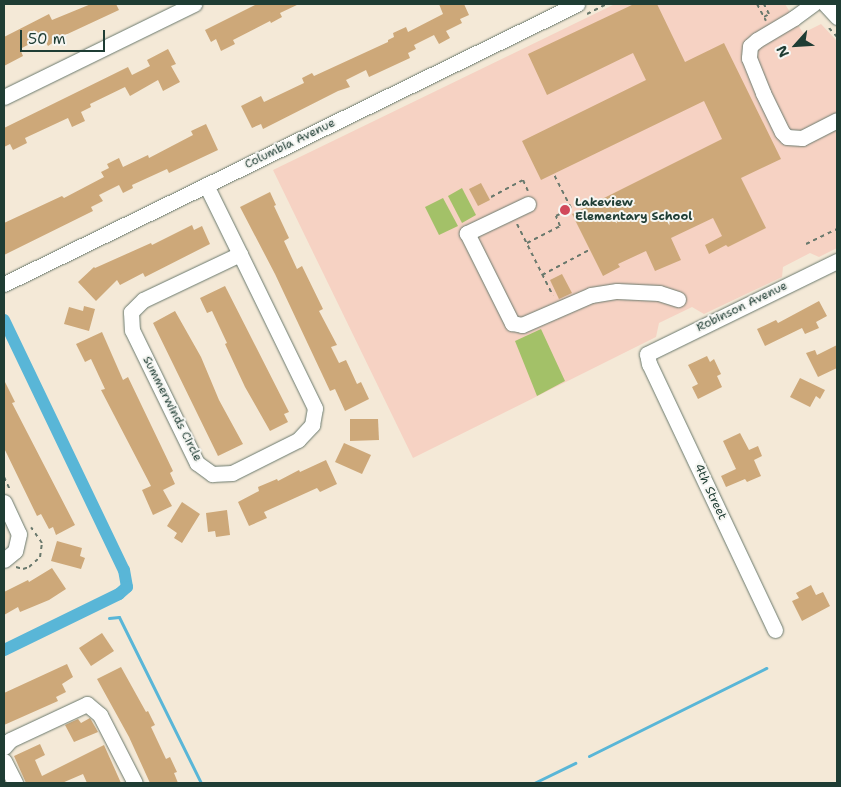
<!DOCTYPE html>
<html>
<head>
<meta charset="utf-8">
<style>
  body { margin:0 }
  #map { position:relative; width:841px; height:787px; overflow:hidden; background:#f4e9d7; font-family:"Shantell Sans",sans-serif }
  div>[style] { position:absolute }
  [style*='--x'] { left:calc(var(--x)*1px); top:calc(var(--y)*1px); width:calc(var(--w)*1px); rotate:calc(var(--a)*1deg) }
  .built>* { inset:0; background:#f6d2c3 }
  .green>* { inset:0; background:#a3c168 }
  .stream>* { height:3px; margin:-1.5px; padding:0 1.5px; transform-origin:1.5px; border-radius:1.5px; background:#59b6d7 }
  .canal>* { height:12px; margin:-6px; padding:0 6px; transform-origin:6px; border-radius:6px; background:#59b6d7 }
  .building>* { inset:0; background:#cda879 }
  .path>* { height:2px; margin-top:-1px; transform-origin:0; background:repeating-linear-gradient(90deg,#6a796d 0 4px,transparent 0 8px) }
  .roads { filter:drop-shadow(0 0 1px #6a796d) drop-shadow(0 0 1px #6a796d) }
  .minor>* { height:15px; margin:-7.5px; padding:0 7.5px; transform-origin:7.5px; border-radius:7.5px; background:#fff }
  .dots>* { width:14px; height:14px; translate:-50% -50%; box-sizing:border-box; border:2px solid #f6f6f2; border-radius:50% }
  span { translate:-50% -50%; white-space:nowrap; text-align:center; line-height:1.15; -webkit-text-stroke:4px #f6f6f2; paint-order:stroke }
  .street-label { font-size:12px; color:#1f3d34 }
  .poi-label { font-size:12px; color:#1f3d34; font-weight:700 }
  .left { translate:0 -50%; text-align:left }
  .frame { position:absolute; inset:0; border:5px solid #1f3d34; pointer-events:none }
  .north { position:absolute; left:771px; top:20px; width:50px; height:50px; -webkit-text-stroke:4px #f6f6f2; paint-order:stroke; rotate:244deg; font-size:14px; font-weight:700; line-height:20px; text-align:center; color:#1f3d34 }
  .north::after { content:''; display:block; margin:auto; width:18px; height:22px; background:#1f3d34; clip-path:polygon(50% 0,100% 100%,50% 72%,0 100%) }
  .scale { position:absolute; left:20px; top:30px; width:85px; height:22px; box-sizing:border-box; border:2px solid #1f3d34; border-top:0; padding-left:6px; font-size:15px; line-height:18px; white-space:nowrap; color:#1f3d34; -webkit-text-stroke:4px #f6f6f2; paint-order:stroke }
</style>
</head>
<body>
<div id="map">
  <div class="built">
    <div style="clip-path:polygon(615px 4px,785px 4px,803px 33px,821px 24px,837px 41px,837px 248px,819px 257px,810px 253px,783px 267px,782px 277px,704px 314px,692px 307px,659px 323px,656px 337px,413px 458px,273px 170px)"></div>
  </div>
  <div class="green">
    <div style="clip-path:polygon(462px 188px,476px 215px,462px 223px,448px 196px)"></div>
    <div style="clip-path:polygon(443px 198px,458px 226px,439px 235px,425px 207px)"></div>
    <div style="clip-path:polygon(541px 329px,565px 381px,537px 396px,515px 341px)"></div>
  </div>
  <div class="stream">
    <div style="--x:109;--y:618;--w:10;--a:-6"></div>
    <div style="--x:119;--y:617;--w:185;--a:63.7"></div>
    <div style="--x:589;--y:756;--w:198;--a:-26.4"></div>
    <div style="--x:534;--y:783;--w:46;--a:-26"></div>
  </div>
  <div class="canal">
    <div style="--x:4;--y:320;--w:277;--a:64.4"></div>
    <div style="--x:124;--y:570;--w:17;--a:80"></div>
    <div style="--x:127;--y:587;--w:11;--a:139"></div>
    <div style="--x:119;--y:594;--w:128;--a:154"></div>
  </div>
  <div class="building">
    <div style="clip-path:polygon(91px 4px,116px 4px,119px 10px,61px 37px,48px 46px,43px 37px,20px 49px,23px 56px,4px 66px,4px 37px,49px 14px,52px 20px)"></div>
    <div style="clip-path:polygon(257px 4px,299px 4px,280px 13px,282px 17px,271px 23px,270px 21px,233px 40px,235px 44px,221px 51px,216px 39px,211px 42px,205px 30px)"></div>
    <div style="clip-path:polygon(439px 4px,464px 4px,469px 15px,460px 19px,462px 23px,446px 31px,450px 38px,439px 44px,434px 35px,414px 45px,416px 49px,408px 53px,410px 58px,369px 77px,366px 70px,346px 80px,350px 87px,338px 91px,263px 129px,261px 124px,252px 128px,241px 106px,261px 96px,264px 102px,304px 83px,302px 78px,312px 73px,314px 76px,388px 42px,388px 40px,394px 37px,393px 33px,406px 27px,408px 32px,443px 14px)"></div>
    <div style="clip-path:polygon(634px 4px,657px 4px,685px 62px,724px 43px,781px 159px,741px 178px,766px 228px,728px 247px,726px 245px,709px 254px,705px 245px,722px 236px,713px 218px,671px 238px,681px 260px,655px 271px,646px 251px,618px 264px,620px 267px,603px 276px,572px 214px,722px 139px,704px 101px,541px 180px,522px 141px,646px 80px,633px 53px,547px 95px,528px 54px)"></div>
    <div style="clip-path:polygon(168px 49px,176px 64px,171px 66px,180px 82px,163px 91px,158px 80px,130px 96px,125px 87px,90px 104px,91px 107px,81px 112px,85px 121px,72px 127px,68px 118px,25px 138px,27px 143px,13px 150px,10px 144px,4px 147px,4px 128px,128px 67px,132px 75px,150px 66px,147px 60px)"></div>
    <div style="clip-path:polygon(206px 124px,218px 150px,169px 173px,167px 169px,132px 185px,133px 188px,123px 193px,119px 185px,99px 195px,103px 201px,91px 207px,93px 211px,4px 255px,4px 223px,62px 196px,64px 198px,104px 177px,101px 172px,109px 168px,107px 164px,119px 158px,123px 167px,148px 155px,149px 158px,193px 135px,191px 131px)"></div>
    <div style="clip-path:polygon(481px 183px,490px 200px,478px 206px,469px 189px)"></div>
    <div style="clip-path:polygon(270px 192px,276px 205px,274px 206px,289px 238px,284px 241px,297px 269px,302px 266px,323px 309px,319px 311px,337px 345px,331px 347px,339px 363px,346px 360px,357px 384px,361px 382px,369px 399px,345px 411px,335px 389px,330px 391px,275px 274px,240px 207px)"></div>
    <div style="clip-path:polygon(192px 225px,194px 230px,202px 226px,210px 244px,145px 277px,143px 273px,120px 285px,117px 280px,96px 301px,78px 282px,94px 267px,95px 268px,151px 243px,152px 245px)"></div>
    <div style="clip-path:polygon(562px 274px,572px 293px,559px 299px,550px 280px)"></div>
    <div style="clip-path:polygon(225px 286px,289px 412px,284px 414px,288px 422px,270px 431px,245px 387px,225px 344px,227px 343px,212px 311px,207px 313px,200px 298px)"></div>
    <div style="clip-path:polygon(819px 301px,827px 316px,816px 322px,819px 328px,805px 334px,802px 328px,765px 346px,757px 329px,776px 320px,778px 323px)"></div>
    <div style="clip-path:polygon(84px 306px,95px 309px,89px 331px,64px 324px,69px 307px,83px 311px)"></div>
    <div style="clip-path:polygon(175px 311px,201px 357px,219px 400px,243px 444px,218px 456px,153px 323px)"></div>
    <div style="clip-path:polygon(102px 332px,123px 380px,128px 377px,173px 471px,170px 473px,175px 484px,163px 490px,172px 506px,153px 515px,142px 490px,151px 486px,101px 390px,105px 389px,91px 359px,85px 362px,76px 344px)"></div>
    <div style="clip-path:polygon(837px 345px,837px 368px,818px 377px,806px 353px,815px 350px,817px 355px)"></div>
    <div style="clip-path:polygon(707px 356px,710px 362px,714px 359px,721px 374px,717px 376px,722px 387px,698px 399px,692px 387px,698px 384px,688px 365px)"></div>
    <div style="clip-path:polygon(800px 378px,825px 390px,820px 399px,816px 396px,810px 407px,790px 397px)"></div>
    <div style="clip-path:polygon(4px 380px,15px 402px,12px 403px,75px 525px,56px 535px,53px 527px,49px 529px,41px 514px,37px 516px,4px 448px)"></div>
    <div style="clip-path:polygon(350px 419px,378px 419px,379px 440px,350px 441px)"></div>
    <div style="clip-path:polygon(740px 433px,749px 450px,758px 446px,762px 456px,754px 460px,761px 476px,747px 482px,745px 479px,726px 487px,721px 476px,736px 469px,723px 441px)"></div>
    <div style="clip-path:polygon(344px 443px,371px 455px,362px 474px,335px 462px)"></div>
    <div style="clip-path:polygon(326px 460px,337px 484px,320px 492px,317px 488px,264px 512px,267px 518px,249px 526px,238px 502px,259px 491px,258px 487px,277px 479px,278px 481px,299px 470px,300px 472px)"></div>
    <div style="clip-path:polygon(182px 502px,200px 514px,182px 543px,174px 538px,177px 533px,167px 526px)"></div>
    <div style="clip-path:polygon(227px 510px,230px 535px,216px 537px,215px 531px,208px 532px,206px 513px)"></div>
    <div style="clip-path:polygon(57px 541px,82px 548px,80px 556px,85px 558px,81px 569px,51px 561px)"></div>
    <div style="clip-path:polygon(52px 568px,66px 589px,49px 600px,20px 612px,18px 607px,4px 615px,4px 592px,28px 580px,29px 582px)"></div>
    <div style="clip-path:polygon(811px 585px,816px 595px,823px 592px,830px 606px,802px 621px,792px 601px,799px 598px,796px 593px)"></div>
    <div style="clip-path:polygon(102px 633px,114px 651px,91px 666px,79px 648px)"></div>
    <div style="clip-path:polygon(67px 664px,73px 677px,62px 684px,66px 692px,56px 697px,58px 701px,4px 725px,4px 693px)"></div>
    <div style="clip-path:polygon(121px 667px,146px 712px,148px 711px,155px 725px,151px 727px,166px 759px,170px 757px,177px 772px,174px 773px,178px 783px,150px 783px,129px 737px,97px 679px)"></div>
    <div style="clip-path:polygon(90px 718px,98px 732px,74px 742px,65px 725px,78px 719px,81px 723px)"></div>
    <div style="clip-path:polygon(40px 744px,45px 755px,35px 760px,42px 776px,104px 745px,121px 783px,87px 783px,83px 774px,62px 783px,26px 783px,14px 756px)"></div>
  </div>
  <div class="path">
    <div style="--x:757;--y:4;--w:19;--a:62"></div>
    <div style="--x:587;--y:14;--w:22;--a:-27"></div>
    <div style="--x:764;--y:17;--w:6;--a:-31"></div>
    <div style="--x:769;--y:14;--w:11;--a:-117"></div>
    <div style="--x:829;--y:28;--w:12;--a:48"></div>
    <div style="--x:491;--y:197;--w:36;--a:-28"></div>
    <div style="--x:523;--y:180;--w:12;--a:66"></div>
    <div style="--x:517;--y:224;--w:80;--a:63.4"></div>
    <div style="--x:527;--y:243;--w:37;--a:-27"></div>
    <div style="--x:560;--y:226;--w:11;--a:-112"></div>
    <div style="--x:556;--y:216;--w:17;--a:-28"></div>
    <div style="--x:571;--y:208;--w:38;--a:-117"></div>
    <div style="--x:806;--y:244;--w:34;--a:-26"></div>
    <div style="--x:542;--y:275;--w:53;--a:-28"></div>
    <div style="--x:4;--y:477;--w:14;--a:65"></div>
    <div style="--x:16;--y:567;--w:7;--a:16"></div>
    <div style="--x:23;--y:569;--w:6;--a:-18"></div>
    <div style="--x:29;--y:567;--w:15;--a:-42"></div>
    <div style="--x:40;--y:557;--w:14;--a:-82"></div>
    <div style="--x:42;--y:543;--w:19;--a:-125"></div>
  </div>
  <div class="roads">
    <div class="minor">
      <div style="--x:813;--y:4;--w:24;--a:144"></div>
      <div style="--x:794;--y:18;--w:43;--a:149.3"></div>
      <div style="--x:757;--y:40;--w:9;--a:139"></div>
      <div style="--x:750;--y:46;--w:12;--a:95"></div>
      <div style="--x:749;--y:58;--w:38;--a:68"></div>
      <div style="--x:763;--y:93;--w:43;--a:64"></div>
      <div style="--x:782;--y:132;--w:7;--a:45"></div>
      <div style="--x:787;--y:137;--w:15;--a:4"></div>
      <div style="--x:802;--y:138;--w:39;--a:-27"></div>
      <div style="--x:825;--y:4;--w:18;--a:47"></div>
      <div style="--x:4;--y:97;--w:212;--a:-26.1"></div>
      <div style="--x:206;--y:185;--w:77;--a:63.8"></div>
      <div style="--x:240;--y:254;--w:107;--a:154.6"></div>
      <div style="--x:143;--y:300;--w:17;--a:135"></div>
      <div style="--x:131;--y:312;--w:18;--a:87"></div>
      <div style="--x:132;--y:330;--w:148;--a:64"></div>
      <div style="--x:197;--y:463;--w:19;--a:36"></div>
      <div style="--x:212;--y:474;--w:20;--a:-3"></div>
      <div style="--x:232;--y:473;--w:74;--a:-26.6"></div>
      <div style="--x:298;--y:440;--w:21;--a:-47"></div>
      <div style="--x:312;--y:425;--w:17;--a:-80"></div>
      <div style="--x:315;--y:408;--w:171;--a:-116"></div>
      <div style="--x:528;--y:204;--w:68;--a:154.6"></div>
      <div style="--x:467;--y:233;--w:101;--a:63.4"></div>
      <div style="--x:512;--y:323;--w:10;--a:11"></div>
      <div style="--x:522;--y:325;--w:75;--a:-23.5"></div>
      <div style="--x:591;--y:295;--w:26;--a:-9"></div>
      <div style="--x:617;--y:291;--w:42;--a:2.7"></div>
      <div style="--x:659;--y:293;--w:20;--a:18"></div>
      <div style="--x:4;--y:284;--w:638;--a:-26.04"></div>
      <div style="--x:4;--y:502;--w:35;--a:65"></div>
      <div style="--x:19;--y:534;--w:17;--a:103"></div>
      <div style="--x:15;--y:551;--w:14;--a:141"></div>
      <div style="--x:775;--y:630;--w:294;--a:-115.3"></div>
      <div style="--x:649;--y:364;--w:10;--a:-101"></div>
      <div style="--x:647;--y:354;--w:212;--a:-26.1"></div>
      <div style="--x:4;--y:747;--w:9;--a:-49"></div>
      <div style="--x:10;--y:740;--w:85;--a:-25.1"></div>
      <div style="--x:87;--y:704;--w:17;--a:40"></div>
      <div style="--x:100;--y:715;--w:76;--a:62.8"></div>
      <div style="--x:4;--y:761;--w:25;--a:63"></div>
    </div>
  </div>
  <div class="dots">
    <div style="left:565px;top:210px;background:#d1495b"></div>
  </div>
  <div class="street-label">
    <span style="left:290px;top:144px;rotate:-26deg">Columbia Avenue</span>
    <span style="left:742px;top:307px;rotate:-26deg">Robinson Avenue</span>
    <span style="left:172px;top:409px;rotate:63deg">Summerwinds Circle</span>
    <span style="left:710px;top:492px;rotate:65deg">4th Street</span>
  </div>
  <div class="poi-label">
    <span class="left" style="left:575px;top:210px">Lakeview<br>Elementary School</span>
  </div>
  <div class="frame"></div>
  <div class="north">N</div>
  <div class="scale">50 m</div>
</div>
</body>
</html>
